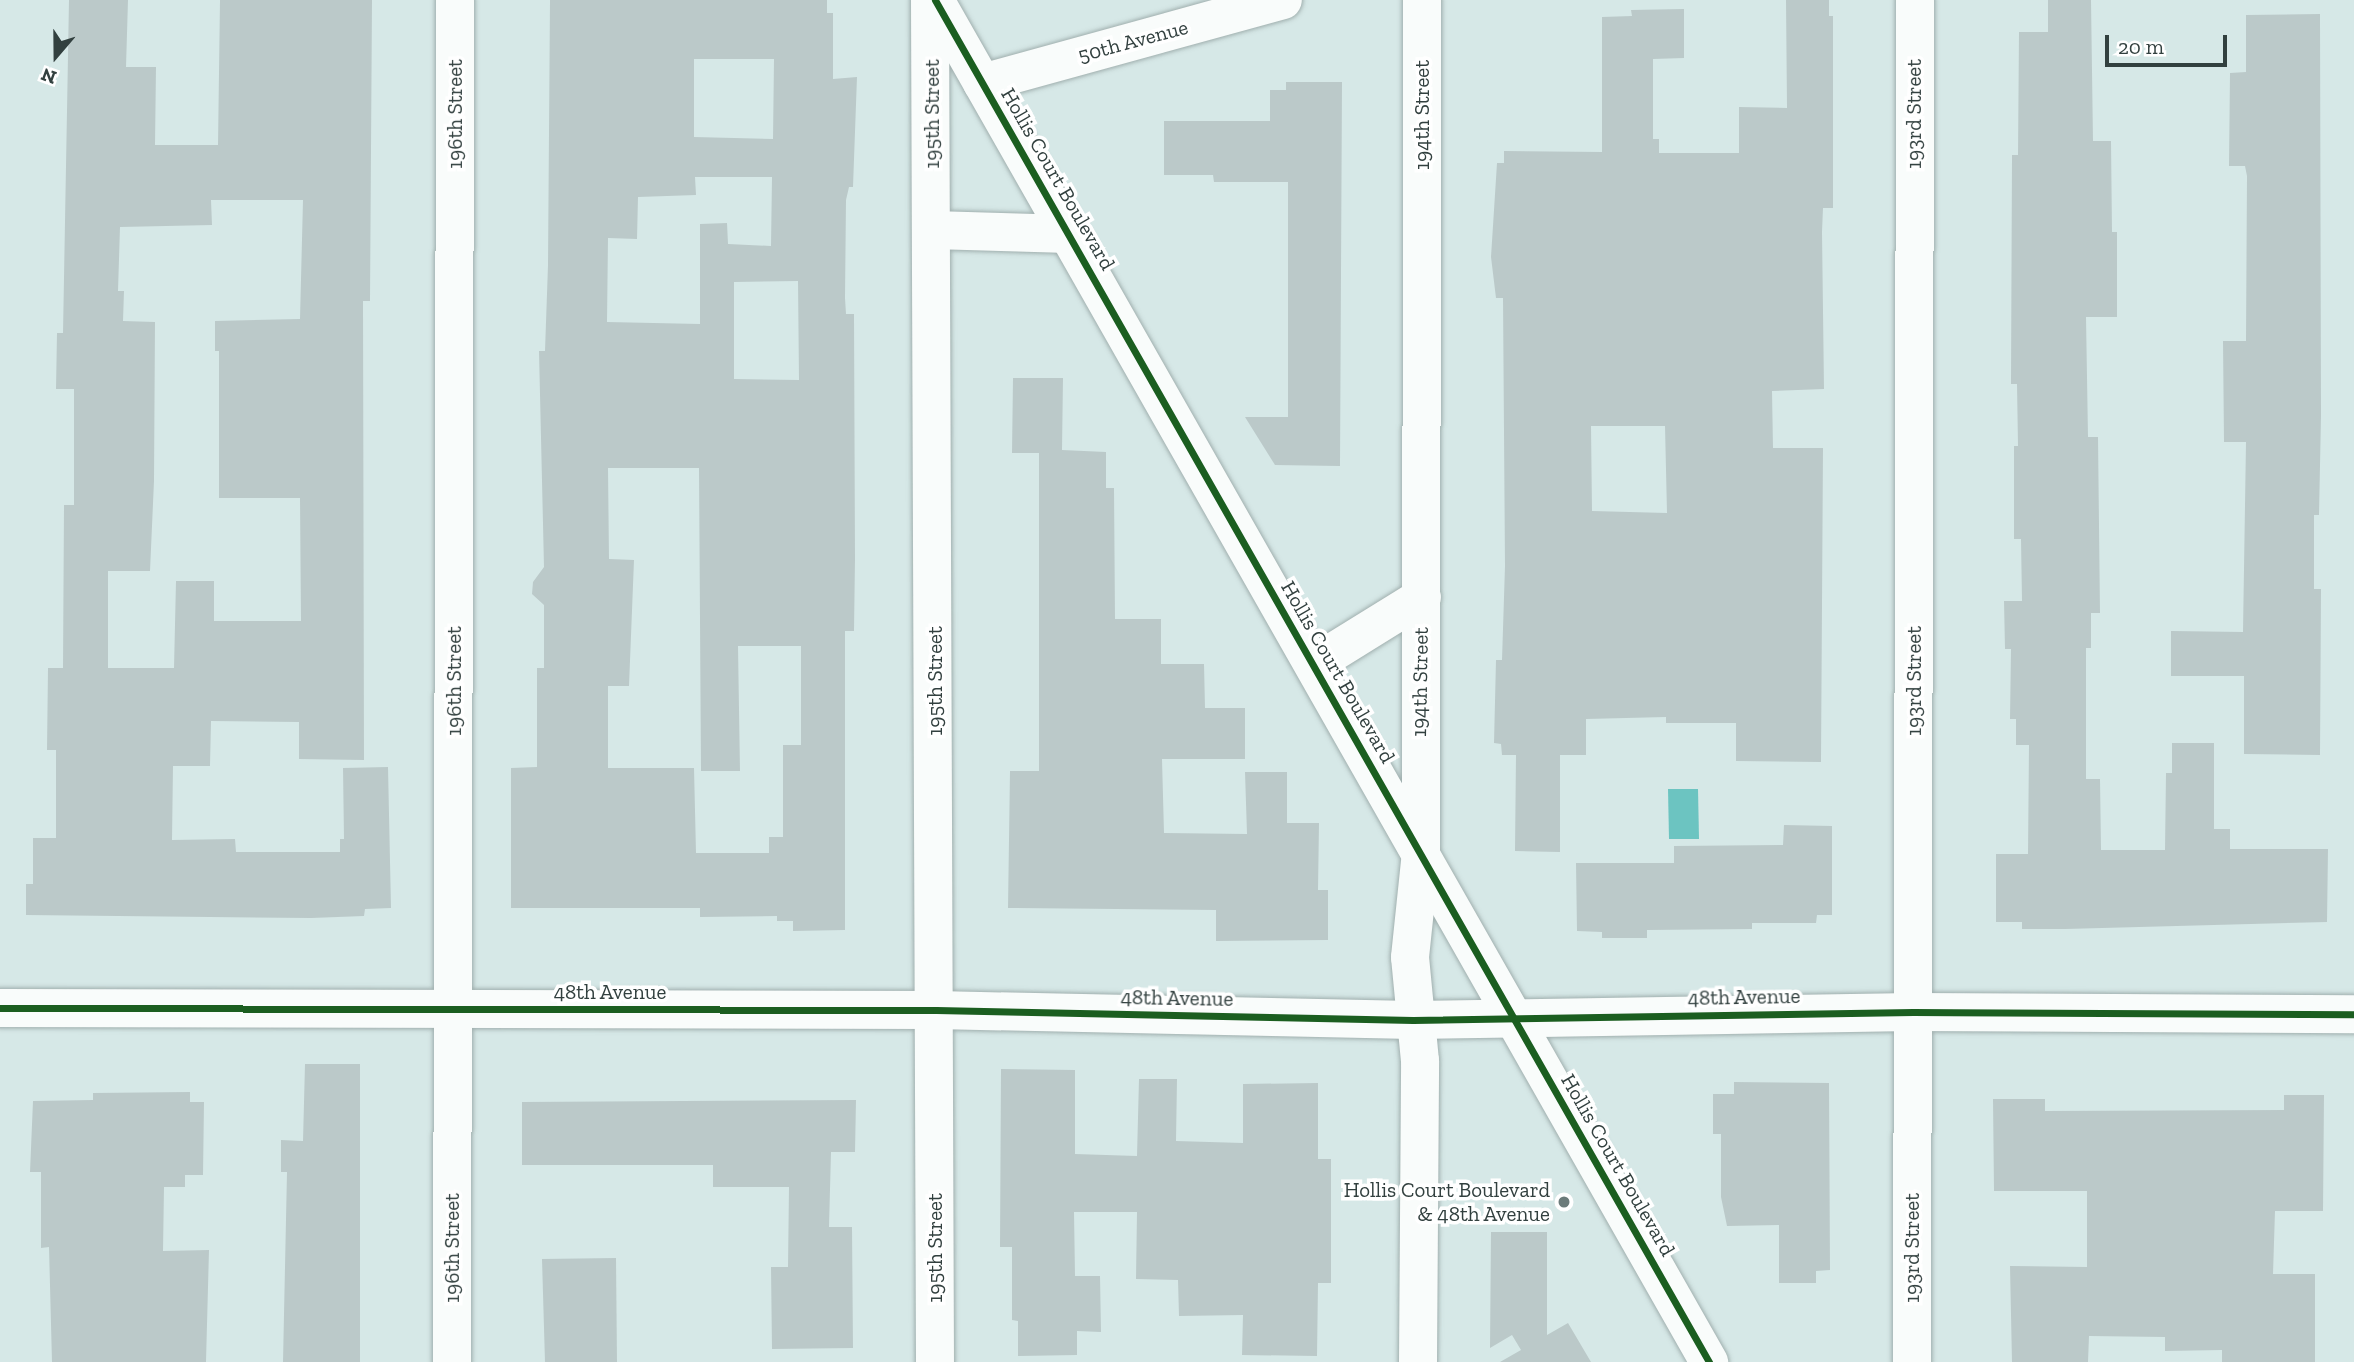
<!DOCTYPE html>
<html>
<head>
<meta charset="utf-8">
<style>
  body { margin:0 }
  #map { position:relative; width:2354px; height:1362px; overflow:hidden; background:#d6e8e7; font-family:"Zilla Slab",serif }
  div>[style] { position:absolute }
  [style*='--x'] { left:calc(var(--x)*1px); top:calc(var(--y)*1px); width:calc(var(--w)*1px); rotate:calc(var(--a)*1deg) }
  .water>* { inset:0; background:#6cc4c1 }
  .building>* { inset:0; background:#bbc9c9 }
  .roads { filter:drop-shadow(0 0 2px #a0afae) drop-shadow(0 0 2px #a0afae) }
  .minor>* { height:38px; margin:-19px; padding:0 19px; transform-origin:19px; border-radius:19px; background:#f9fcfb }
  .cycleway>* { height:7px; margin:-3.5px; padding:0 3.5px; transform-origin:3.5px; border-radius:3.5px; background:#1b5e20 }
  .dots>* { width:19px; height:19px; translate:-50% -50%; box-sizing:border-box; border:4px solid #fff; border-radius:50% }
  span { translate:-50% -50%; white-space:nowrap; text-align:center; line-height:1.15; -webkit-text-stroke:7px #fff; paint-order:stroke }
  .street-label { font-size:21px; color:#32403f }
  .poi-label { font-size:21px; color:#32403f }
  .right { translate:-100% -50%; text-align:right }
  .north { position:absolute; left:21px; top:21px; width:70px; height:70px; -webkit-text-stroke:5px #fff; paint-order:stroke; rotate:200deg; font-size:19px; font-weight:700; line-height:28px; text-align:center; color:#32403f }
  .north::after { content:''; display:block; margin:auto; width:24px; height:32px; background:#32403f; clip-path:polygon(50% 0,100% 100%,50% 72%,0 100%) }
  .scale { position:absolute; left:2105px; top:35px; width:122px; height:32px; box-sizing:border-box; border:4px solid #32403f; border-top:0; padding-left:9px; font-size:21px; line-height:24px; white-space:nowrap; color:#32403f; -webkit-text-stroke:5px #fff; paint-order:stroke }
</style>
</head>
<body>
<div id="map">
  <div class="water">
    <div style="clip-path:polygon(1668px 789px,1698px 789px,1699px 839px,1669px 839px)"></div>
  </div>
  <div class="building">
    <div style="clip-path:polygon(evenodd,69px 0,128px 0,126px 67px,156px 67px,155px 145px,218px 145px,220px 0,372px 0,370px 301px,363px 301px,364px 760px,299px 759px,299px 722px,211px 721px,210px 766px,173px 766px,172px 840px,235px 839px,236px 852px,340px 852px,340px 839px,344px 839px,343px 768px,388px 767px,391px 908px,365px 909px,364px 916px,311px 918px,26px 915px,26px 884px,33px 884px,33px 838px,56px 838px,56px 750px,47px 750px,48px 668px,63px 668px,64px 505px,74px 505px,74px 389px,56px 389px,57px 333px,63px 333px,69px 0,211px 200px,303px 200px,300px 319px,215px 321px,215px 351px,219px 351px,219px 498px,300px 498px,301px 621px,214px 621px,214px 581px,176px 581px,174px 668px,108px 668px,108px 571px,150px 571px,154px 481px,155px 322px,123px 321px,124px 291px,118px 291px,120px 227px,212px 225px,211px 200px)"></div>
    <div style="clip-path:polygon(evenodd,550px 0,827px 0,827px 13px,833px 13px,833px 79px,857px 77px,853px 187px,849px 187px,846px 200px,845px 298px,846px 314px,854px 314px,855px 559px,854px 631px,845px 631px,845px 930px,793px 931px,793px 921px,777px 921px,777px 916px,700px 917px,700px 908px,511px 908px,511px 768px,537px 767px,537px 668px,544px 668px,544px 605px,532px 594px,533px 582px,544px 567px,539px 351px,545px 351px,548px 265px,550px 0,694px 59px,774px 59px,773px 139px,694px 137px,694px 59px,550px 0,695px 177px,772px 177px,771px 246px,728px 244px,727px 223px,700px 224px,700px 324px,607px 322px,608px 238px,637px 239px,638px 197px,696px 195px,695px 177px,550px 0,798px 281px,799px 380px,734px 379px,734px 282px,798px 281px,550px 0,608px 468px,699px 468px,701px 771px,740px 771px,738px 646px,801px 646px,801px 745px,783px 745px,783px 837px,769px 837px,769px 853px,696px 853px,694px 768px,608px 768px,608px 686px,629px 686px,634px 560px,609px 559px,608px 468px)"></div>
    <div style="clip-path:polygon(evenodd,1786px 0,1829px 0,1829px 16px,1833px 16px,1833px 208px,1823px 208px,1822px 232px,1824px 389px,1772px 391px,1773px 448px,1823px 448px,1821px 762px,1736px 761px,1736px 723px,1666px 723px,1666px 717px,1586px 719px,1586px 755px,1560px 755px,1560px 852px,1515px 851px,1516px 755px,1502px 755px,1501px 744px,1494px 743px,1496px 660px,1502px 660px,1505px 566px,1503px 298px,1496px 298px,1491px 257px,1497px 163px,1504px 163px,1504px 151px,1602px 152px,1602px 17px,1632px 16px,1631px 10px,1684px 9px,1684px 58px,1653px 59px,1653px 139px,1659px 139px,1659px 153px,1739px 153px,1739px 107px,1787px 108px,1786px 0,1591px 426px,1665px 426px,1667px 513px,1592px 511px,1591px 426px)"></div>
    <div style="clip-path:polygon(2048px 0,2091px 0,2093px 141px,2111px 141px,2112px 232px,2117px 232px,2117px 317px,2086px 317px,2088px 437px,2098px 437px,2100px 613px,2091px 613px,2091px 648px,2086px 648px,2086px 779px,2100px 779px,2101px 850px,2165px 850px,2166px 773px,2172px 773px,2172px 743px,2214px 743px,2214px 829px,2230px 829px,2230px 849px,2328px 849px,2327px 922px,2065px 929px,2022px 929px,2022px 922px,1996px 922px,1996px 854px,2028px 854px,2029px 745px,2016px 745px,2016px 719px,2010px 719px,2011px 649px,2005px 649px,2004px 601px,2022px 601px,2021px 539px,2014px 539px,2014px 446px,2018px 446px,2017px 384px,2011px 384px,2012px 155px,2018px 155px,2019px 32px,2048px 32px)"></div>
    <div style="clip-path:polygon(2320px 14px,2321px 416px,2319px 515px,2314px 515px,2314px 589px,2321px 589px,2320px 755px,2244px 754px,2244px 676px,2171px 676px,2171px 631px,2243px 632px,2246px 442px,2224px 442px,2223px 341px,2246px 341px,2247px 176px,2245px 166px,2229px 166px,2230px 73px,2246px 72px,2246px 15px)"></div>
    <div style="clip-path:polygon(1286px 82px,1342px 82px,1340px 466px,1275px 465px,1245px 417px,1288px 417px,1288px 182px,1214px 182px,1213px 175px,1164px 175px,1164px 121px,1270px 121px,1270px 90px,1286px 90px)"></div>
    <div style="clip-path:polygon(1013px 378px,1063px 378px,1062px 450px,1106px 452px,1106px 488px,1114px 488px,1115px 619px,1161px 619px,1161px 664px,1204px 664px,1205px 708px,1245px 708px,1245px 759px,1162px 759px,1164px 833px,1247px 834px,1245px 772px,1287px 772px,1287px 823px,1319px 823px,1318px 890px,1328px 890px,1328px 940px,1216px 941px,1216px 910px,1008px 908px,1010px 771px,1039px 771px,1039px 453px,1012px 453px)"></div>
    <div style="clip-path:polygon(1784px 825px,1832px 826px,1832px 915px,1817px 915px,1816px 923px,1752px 923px,1752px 929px,1647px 930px,1647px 938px,1602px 938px,1602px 932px,1577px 931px,1576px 863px,1674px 863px,1674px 846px,1783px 845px)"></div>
    <div style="clip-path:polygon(305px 1064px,360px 1064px,360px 1362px,283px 1362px,287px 1172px,281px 1172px,281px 1140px,303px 1141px)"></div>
    <div style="clip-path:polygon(1001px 1069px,1075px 1070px,1075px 1154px,1137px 1156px,1139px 1079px,1177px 1079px,1176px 1141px,1243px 1143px,1243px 1084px,1318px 1083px,1318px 1159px,1331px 1159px,1331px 1283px,1318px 1283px,1317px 1356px,1242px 1355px,1243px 1315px,1179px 1316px,1178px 1280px,1136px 1279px,1137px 1212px,1074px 1212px,1075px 1276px,1100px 1276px,1101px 1332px,1077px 1331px,1077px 1355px,1018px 1356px,1018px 1321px,1012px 1320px,1012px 1247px,1000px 1247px)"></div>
    <div style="clip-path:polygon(1734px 1082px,1829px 1083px,1830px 1270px,1816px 1271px,1816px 1283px,1779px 1283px,1779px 1225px,1727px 1226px,1721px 1197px,1721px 1134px,1713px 1134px,1713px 1094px,1734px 1094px)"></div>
    <div style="clip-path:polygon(190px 1092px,190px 1102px,204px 1102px,203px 1175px,185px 1175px,185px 1187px,164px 1187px,163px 1251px,209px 1250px,206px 1362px,52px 1362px,49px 1247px,41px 1248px,41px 1172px,30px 1172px,33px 1101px,93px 1100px,93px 1093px)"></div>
    <div style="clip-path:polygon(2284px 1095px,2324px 1095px,2323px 1211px,2275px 1211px,2273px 1274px,2315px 1274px,2315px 1362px,2222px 1362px,2222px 1350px,2165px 1351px,2165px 1337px,2089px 1336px,2088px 1362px,2012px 1362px,2010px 1266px,2087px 1267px,2087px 1191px,1994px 1191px,1993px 1099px,2045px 1099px,2045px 1111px,2284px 1110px)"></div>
    <div style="clip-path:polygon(856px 1100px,855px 1152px,831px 1152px,829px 1227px,852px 1227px,853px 1348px,772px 1349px,771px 1267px,788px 1267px,789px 1187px,713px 1187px,713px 1165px,522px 1165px,522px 1102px)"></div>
    <div style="clip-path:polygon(1491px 1232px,1547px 1232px,1547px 1335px,1568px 1323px,1591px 1362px,1500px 1362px,1521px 1350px,1512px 1335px,1490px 1348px)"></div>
    <div style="clip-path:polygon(616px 1258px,617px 1362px,545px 1362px,542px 1259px)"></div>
  </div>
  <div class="roads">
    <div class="minor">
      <div style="--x:930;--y:0;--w:1362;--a:89.79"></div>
      <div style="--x:935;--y:0;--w:1567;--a:60.39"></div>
      <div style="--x:982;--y:83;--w:312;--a:-15.4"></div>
      <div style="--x:933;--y:230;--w:136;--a:1.7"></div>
      <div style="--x:1314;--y:664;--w:127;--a:-31.8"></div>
      <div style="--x:0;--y:1008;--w:936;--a:0.12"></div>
      <div style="--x:936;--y:1010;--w:477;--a:1.2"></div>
      <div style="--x:1413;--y:1020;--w:500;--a:-0.92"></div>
      <div style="--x:1913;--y:1012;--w:441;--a:0.3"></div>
      <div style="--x:452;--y:1362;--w:1362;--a:-89.87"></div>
      <div style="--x:1418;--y:1362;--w:301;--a:-89.6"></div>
      <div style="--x:1420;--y:1061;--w:104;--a:-95.5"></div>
      <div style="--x:1410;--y:957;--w:105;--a:-84"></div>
      <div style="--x:1421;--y:853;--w:853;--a:-89.93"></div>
      <div style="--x:1912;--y:1362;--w:1362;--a:-89.87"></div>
    </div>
  </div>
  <div class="cycleway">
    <div style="--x:935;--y:0;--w:1567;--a:60.39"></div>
    <div style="--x:0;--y:1008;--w:936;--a:0.12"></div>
    <div style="--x:936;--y:1010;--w:477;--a:1.2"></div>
    <div style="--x:1413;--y:1020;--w:500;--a:-0.92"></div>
    <div style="--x:1913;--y:1012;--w:441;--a:0.3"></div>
  </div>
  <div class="dots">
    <div style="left:1564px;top:1202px;background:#6b7b7a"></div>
  </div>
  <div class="street-label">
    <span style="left:1133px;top:41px;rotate:-15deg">50th Avenue</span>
    <span style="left:455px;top:114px;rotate:-90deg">196th Street</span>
    <span style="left:932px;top:114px;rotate:-90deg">195th Street</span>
    <span style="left:1914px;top:114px;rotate:-90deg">193rd Street</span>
    <span style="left:1422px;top:115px;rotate:-90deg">194th Street</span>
    <span style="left:1058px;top:179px;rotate:60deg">Hollis Court Boulevard</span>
    <span style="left:1338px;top:672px;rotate:60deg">Hollis Court Boulevard</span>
    <span style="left:454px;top:681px;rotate:-90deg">196th Street</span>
    <span style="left:935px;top:681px;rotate:-90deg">195th Street</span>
    <span style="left:1914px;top:681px;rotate:-90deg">193rd Street</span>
    <span style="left:1420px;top:682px;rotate:-89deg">194th Street</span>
    <span style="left:610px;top:992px">48th Avenue</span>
    <span style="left:1744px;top:997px;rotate:-1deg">48th Avenue</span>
    <span style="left:1177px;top:998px;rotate:1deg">48th Avenue</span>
    <span style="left:1618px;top:1165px;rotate:60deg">Hollis Court Boulevard</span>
    <span style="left:452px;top:1248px;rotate:-90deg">196th Street</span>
    <span style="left:935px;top:1248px;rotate:-90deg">195th Street</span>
    <span style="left:1912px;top:1248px;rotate:-90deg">193rd Street</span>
  </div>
  <div class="poi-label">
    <span class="right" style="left:1550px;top:1202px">Hollis Court Boulevard<br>&amp; 48th Avenue</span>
  </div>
  <div class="north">N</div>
  <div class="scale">20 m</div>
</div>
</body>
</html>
